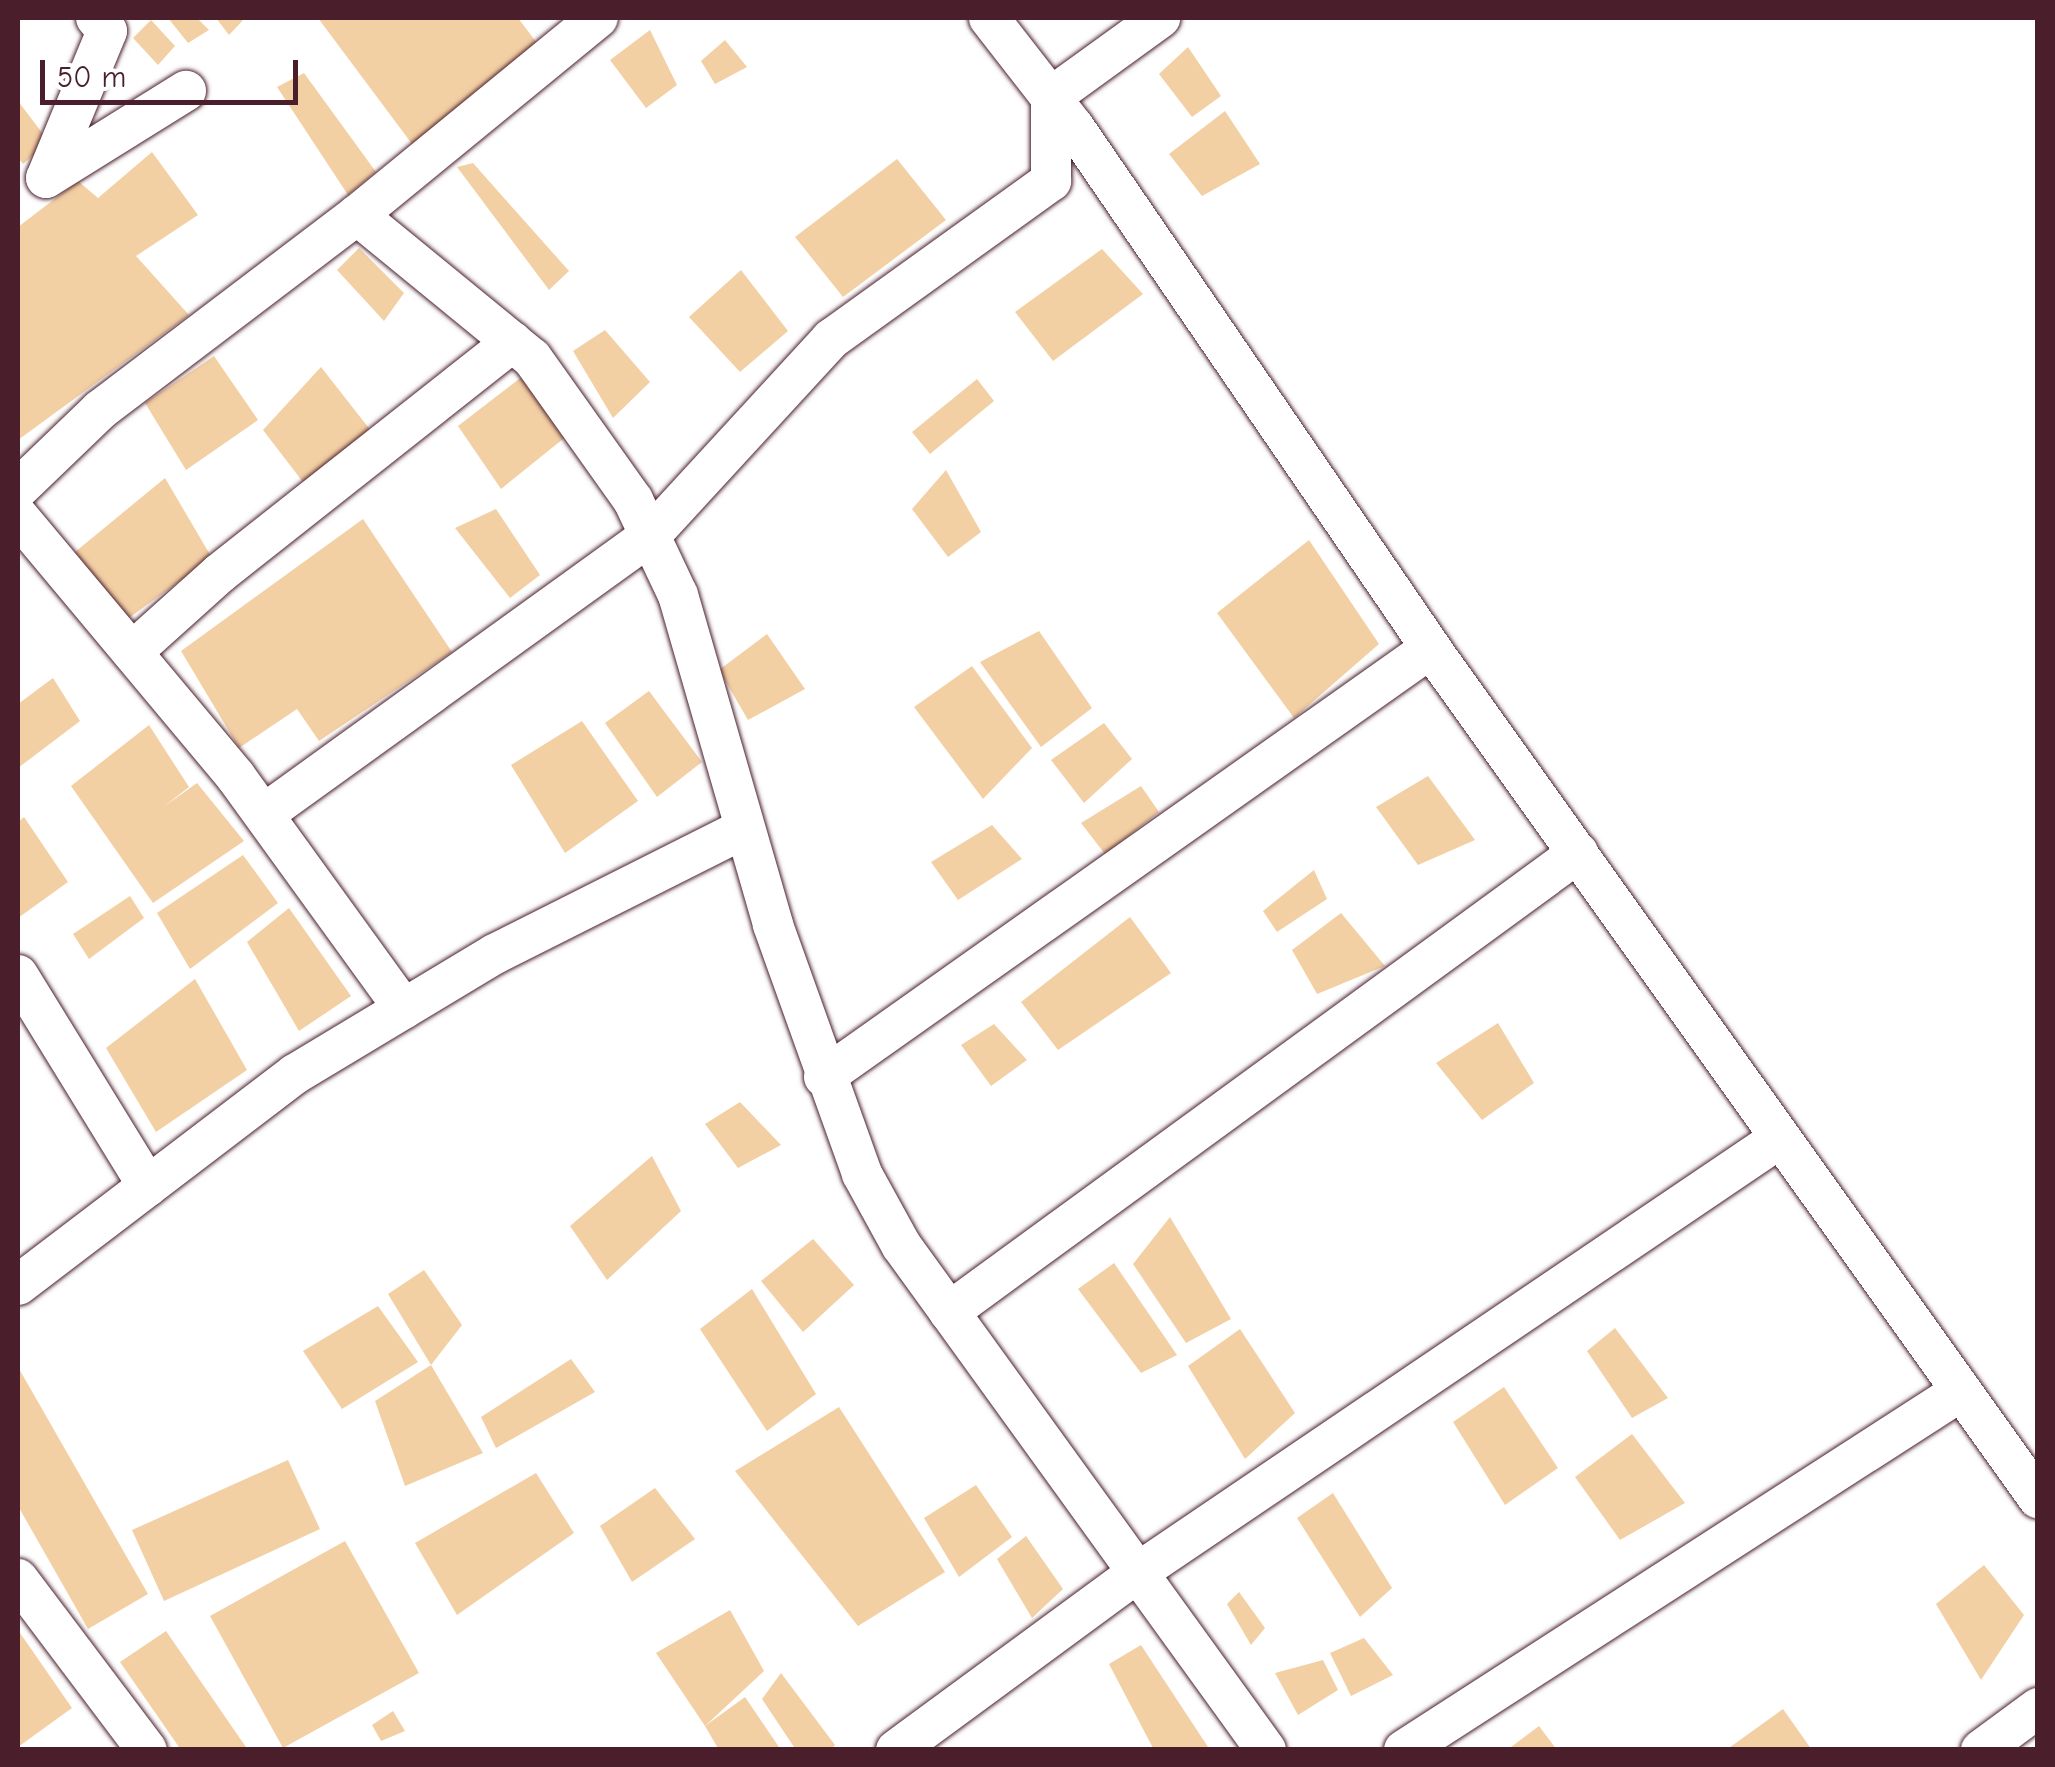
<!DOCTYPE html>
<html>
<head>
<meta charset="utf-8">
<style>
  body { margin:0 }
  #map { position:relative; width:2055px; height:1767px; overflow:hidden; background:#fff; font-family:"Comic Neue",sans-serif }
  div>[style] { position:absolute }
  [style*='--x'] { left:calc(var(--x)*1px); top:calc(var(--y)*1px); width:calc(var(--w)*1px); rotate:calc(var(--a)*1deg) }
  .building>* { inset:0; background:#f3cfa4 }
  .roads { filter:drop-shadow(0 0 2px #4a1f2b) drop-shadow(0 0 2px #4a1f2b) }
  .minor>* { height:40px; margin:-20px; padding:0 20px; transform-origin:20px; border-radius:20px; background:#fff }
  span { translate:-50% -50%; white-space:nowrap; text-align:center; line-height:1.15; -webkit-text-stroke:10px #fff; paint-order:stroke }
  .frame { position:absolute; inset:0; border:20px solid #4a1f2b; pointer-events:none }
  .scale { position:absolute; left:40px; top:60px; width:258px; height:45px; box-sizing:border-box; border:5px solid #4a1f2b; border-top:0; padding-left:12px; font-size:30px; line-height:35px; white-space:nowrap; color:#4a1f2b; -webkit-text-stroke:8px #fff; paint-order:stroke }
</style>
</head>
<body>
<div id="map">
  <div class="building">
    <div style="clip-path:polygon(168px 18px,197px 18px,209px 30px,188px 43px)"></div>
    <div style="clip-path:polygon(216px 18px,245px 18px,229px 35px)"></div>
    <div style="clip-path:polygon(318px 18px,518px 18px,546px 55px,415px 148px)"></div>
    <div style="clip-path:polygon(151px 20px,175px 46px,158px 65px,133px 38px)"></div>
    <div style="clip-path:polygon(650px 30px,677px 85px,646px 108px,610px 60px)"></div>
    <div style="clip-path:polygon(725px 40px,747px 67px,715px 84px,701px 61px)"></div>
    <div style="clip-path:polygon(1188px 47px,1221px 96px,1192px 117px,1159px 74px)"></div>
    <div style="clip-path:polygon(304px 73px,376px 172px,348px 195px,277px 87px)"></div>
    <div style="clip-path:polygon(18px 101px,49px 142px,23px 164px,18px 158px)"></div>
    <div style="clip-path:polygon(1225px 111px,1260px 164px,1202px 196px,1169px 154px)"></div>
    <div style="clip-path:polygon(152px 152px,198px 215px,136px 256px,189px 315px,18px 440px,18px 227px,78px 181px,98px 198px)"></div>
    <div style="clip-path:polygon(897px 159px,946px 220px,843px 297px,795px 237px)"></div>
    <div style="clip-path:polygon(473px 163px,569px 271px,549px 290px,457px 167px)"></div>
    <div style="clip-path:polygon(359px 248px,404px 293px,384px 321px,337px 270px)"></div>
    <div style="clip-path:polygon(1102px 249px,1143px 294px,1053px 361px,1015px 312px)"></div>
    <div style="clip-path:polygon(741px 270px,788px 331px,740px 372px,689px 317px)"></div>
    <div style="clip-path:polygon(605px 330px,650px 382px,613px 418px,573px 351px)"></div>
    <div style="clip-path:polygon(214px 356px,258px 420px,186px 470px,145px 403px)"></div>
    <div style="clip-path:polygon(321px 367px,375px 436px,306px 486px,263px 430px)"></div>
    <div style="clip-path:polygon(527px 373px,568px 435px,501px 489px,458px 426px)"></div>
    <div style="clip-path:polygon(977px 379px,994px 401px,930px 454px,912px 432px)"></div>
    <div style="clip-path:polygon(946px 470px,981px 532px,948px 557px,912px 509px)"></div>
    <div style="clip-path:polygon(165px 478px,212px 558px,119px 625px,69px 557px)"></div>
    <div style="clip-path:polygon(496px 509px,540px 575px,510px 598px,455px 528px)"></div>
    <div style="clip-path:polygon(363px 519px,452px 652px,319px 741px,297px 709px,239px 748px,181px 651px)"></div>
    <div style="clip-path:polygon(1309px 540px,1379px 644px,1294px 718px,1217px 613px)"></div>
    <div style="clip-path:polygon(1039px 631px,1092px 708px,1041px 747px,980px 662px)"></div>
    <div style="clip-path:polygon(767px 634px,805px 689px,748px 720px,719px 670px)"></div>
    <div style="clip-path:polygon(972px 666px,1032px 748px,983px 799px,914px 707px)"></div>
    <div style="clip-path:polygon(53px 678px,80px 721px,18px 768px,18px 704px)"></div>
    <div style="clip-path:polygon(649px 691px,702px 762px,657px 797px,605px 723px)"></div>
    <div style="clip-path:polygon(582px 721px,638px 801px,565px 853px,511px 765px)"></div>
    <div style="clip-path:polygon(1104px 723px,1132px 759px,1084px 803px,1051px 760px)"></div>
    <div style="clip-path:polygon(149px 725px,189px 787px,162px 808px,197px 783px,244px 841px,153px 903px,71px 786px)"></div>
    <div style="clip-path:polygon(1428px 776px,1475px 840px,1418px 865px,1376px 807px)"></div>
    <div style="clip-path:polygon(1141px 786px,1159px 812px,1105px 854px,1081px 823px)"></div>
    <div style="clip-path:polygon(24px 817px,68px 882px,18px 918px,18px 822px)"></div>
    <div style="clip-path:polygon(992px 825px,1022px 859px,958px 900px,931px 862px)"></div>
    <div style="clip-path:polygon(243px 855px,278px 903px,190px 969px,157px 913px)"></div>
    <div style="clip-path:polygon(1314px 870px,1327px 899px,1277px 932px,1263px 911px)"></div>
    <div style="clip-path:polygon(130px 896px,144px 918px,89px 959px,73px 934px)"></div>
    <div style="clip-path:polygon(289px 908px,351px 996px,299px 1031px,247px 942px)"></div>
    <div style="clip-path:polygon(1341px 913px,1385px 966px,1317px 994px,1292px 950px)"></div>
    <div style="clip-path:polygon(1130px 917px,1171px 973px,1058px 1050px,1021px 1002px)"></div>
    <div style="clip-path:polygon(195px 979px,247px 1070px,156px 1132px,106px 1048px)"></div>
    <div style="clip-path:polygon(1498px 1023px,1534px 1083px,1482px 1120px,1436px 1063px)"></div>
    <div style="clip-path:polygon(994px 1024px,1027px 1060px,991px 1086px,961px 1045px)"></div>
    <div style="clip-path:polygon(740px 1102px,781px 1145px,738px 1168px,705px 1124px)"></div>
    <div style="clip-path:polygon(652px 1156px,681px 1211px,607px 1280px,570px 1226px)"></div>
    <div style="clip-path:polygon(1170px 1217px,1231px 1319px,1186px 1343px,1133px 1264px)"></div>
    <div style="clip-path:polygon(813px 1239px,854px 1285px,803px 1332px,761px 1281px)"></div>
    <div style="clip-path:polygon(1114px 1263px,1177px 1355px,1141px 1373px,1078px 1289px)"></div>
    <div style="clip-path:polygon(424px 1270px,462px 1325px,431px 1365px,388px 1294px)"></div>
    <div style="clip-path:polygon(752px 1289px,816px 1394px,767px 1431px,700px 1329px)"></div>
    <div style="clip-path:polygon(378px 1306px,418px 1362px,342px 1409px,303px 1351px)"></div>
    <div style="clip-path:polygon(1615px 1328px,1668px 1398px,1632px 1418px,1587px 1351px)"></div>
    <div style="clip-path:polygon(1240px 1329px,1295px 1413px,1245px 1459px,1188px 1366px)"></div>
    <div style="clip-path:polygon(571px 1359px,595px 1392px,496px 1448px,481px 1417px)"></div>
    <div style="clip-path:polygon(431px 1365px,483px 1453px,405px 1486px,375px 1401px)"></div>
    <div style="clip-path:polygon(18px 1367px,148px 1594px,88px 1629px,18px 1506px)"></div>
    <div style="clip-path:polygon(1504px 1387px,1558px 1468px,1505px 1505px,1453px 1422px)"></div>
    <div style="clip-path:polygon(839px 1407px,945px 1572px,858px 1626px,735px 1471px)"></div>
    <div style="clip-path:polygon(1632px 1434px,1685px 1503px,1620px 1540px,1575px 1477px)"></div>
    <div style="clip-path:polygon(288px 1460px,320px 1529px,164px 1601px,132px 1530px)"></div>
    <div style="clip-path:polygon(536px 1473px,574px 1533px,457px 1615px,415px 1543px)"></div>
    <div style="clip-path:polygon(976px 1485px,1012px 1537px,959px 1577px,924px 1518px)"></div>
    <div style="clip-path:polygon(655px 1488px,695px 1539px,632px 1582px,600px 1526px)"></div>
    <div style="clip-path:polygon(1333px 1493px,1392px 1588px,1360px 1617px,1297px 1518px)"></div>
    <div style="clip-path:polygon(1026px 1536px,1063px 1589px,1032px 1618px,997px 1559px)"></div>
    <div style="clip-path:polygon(345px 1541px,419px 1673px,283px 1748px,210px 1616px)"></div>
    <div style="clip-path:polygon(1984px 1565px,2024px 1615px,1981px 1680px,1936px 1604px)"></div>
    <div style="clip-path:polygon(1239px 1592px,1265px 1628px,1251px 1645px,1227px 1604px)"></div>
    <div style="clip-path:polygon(730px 1610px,764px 1671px,705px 1726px,656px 1653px)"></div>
    <div style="clip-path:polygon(18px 1630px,72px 1708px,18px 1747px)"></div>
    <div style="clip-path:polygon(166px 1631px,248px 1750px,181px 1750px,120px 1662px)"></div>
    <div style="clip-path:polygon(1364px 1638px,1393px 1675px,1351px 1696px,1330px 1653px)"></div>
    <div style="clip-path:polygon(1141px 1645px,1210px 1750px,1154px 1750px,1109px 1664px)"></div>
    <div style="clip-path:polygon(1323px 1660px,1338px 1690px,1298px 1715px,1275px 1673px)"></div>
    <div style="clip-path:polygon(781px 1673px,835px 1745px,831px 1750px,796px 1750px,762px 1699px)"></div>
    <div style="clip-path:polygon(745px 1697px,781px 1750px,719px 1750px,705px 1726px)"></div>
    <div style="clip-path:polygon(1783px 1709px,1812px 1750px,1726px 1750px)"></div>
    <div style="clip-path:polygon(393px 1711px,405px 1731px,381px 1741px,372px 1725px)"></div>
    <div style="clip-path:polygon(1539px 1726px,1557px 1750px,1513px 1750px,1511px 1747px)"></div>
  </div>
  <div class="roads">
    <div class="minor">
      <div style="--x:96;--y:18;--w:17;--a:50"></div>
      <div style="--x:107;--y:31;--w:159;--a:112.5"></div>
      <div style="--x:46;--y:178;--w:165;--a:-31.9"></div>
      <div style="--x:989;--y:18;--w:138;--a:52.1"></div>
      <div style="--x:1074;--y:127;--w:642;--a:55.59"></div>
      <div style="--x:1437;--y:657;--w:1034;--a:54.45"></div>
      <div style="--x:357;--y:215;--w:226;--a:39.3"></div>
      <div style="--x:532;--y:358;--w:174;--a:54.6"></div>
      <div style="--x:633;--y:500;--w:105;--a:64.7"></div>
      <div style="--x:678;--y:595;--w:343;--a:73.9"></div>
      <div style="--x:773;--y:925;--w:264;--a:70.3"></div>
      <div style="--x:862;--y:1174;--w:81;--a:61.2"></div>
      <div style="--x:901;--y:1245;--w:623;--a:54.14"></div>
      <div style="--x:18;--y:489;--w:114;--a:-43.9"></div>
      <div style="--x:100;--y:410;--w:323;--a:-37.2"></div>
      <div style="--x:357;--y:215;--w:311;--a:-39.3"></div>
      <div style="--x:18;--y:516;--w:340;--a:50.1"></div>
      <div style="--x:236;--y:777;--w:286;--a:54.1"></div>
      <div style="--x:132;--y:652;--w:118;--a:-41.9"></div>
      <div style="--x:220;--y:573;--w:373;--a:-38.3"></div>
      <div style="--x:264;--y:814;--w:476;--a:-35.8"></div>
      <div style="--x:650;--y:536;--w:268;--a:-47.4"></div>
      <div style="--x:831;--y:339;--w:271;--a:-35.7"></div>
      <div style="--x:1051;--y:181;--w:84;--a:-90"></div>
      <div style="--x:1051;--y:97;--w:135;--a:-35.9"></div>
      <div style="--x:18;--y:975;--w:248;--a:58.4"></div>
      <div style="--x:824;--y:1077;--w:743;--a:-35.25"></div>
      <div style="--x:18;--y:1285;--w:348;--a:-37.3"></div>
      <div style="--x:295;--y:1074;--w:233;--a:-31"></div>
      <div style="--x:495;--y:954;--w:279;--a:-26.7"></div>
      <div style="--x:949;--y:1312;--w:779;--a:-36.12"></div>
      <div style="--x:18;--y:1579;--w:214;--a:53"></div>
      <div style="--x:896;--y:1750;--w:303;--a:-36.3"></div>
      <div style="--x:1140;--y:1571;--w:773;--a:-34.08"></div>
      <div style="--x:1404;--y:1750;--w:663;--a:-32.8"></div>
      <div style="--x:1981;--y:1750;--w:71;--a:-36.4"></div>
    </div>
  </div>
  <div class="frame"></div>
  <div class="scale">50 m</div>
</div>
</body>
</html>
